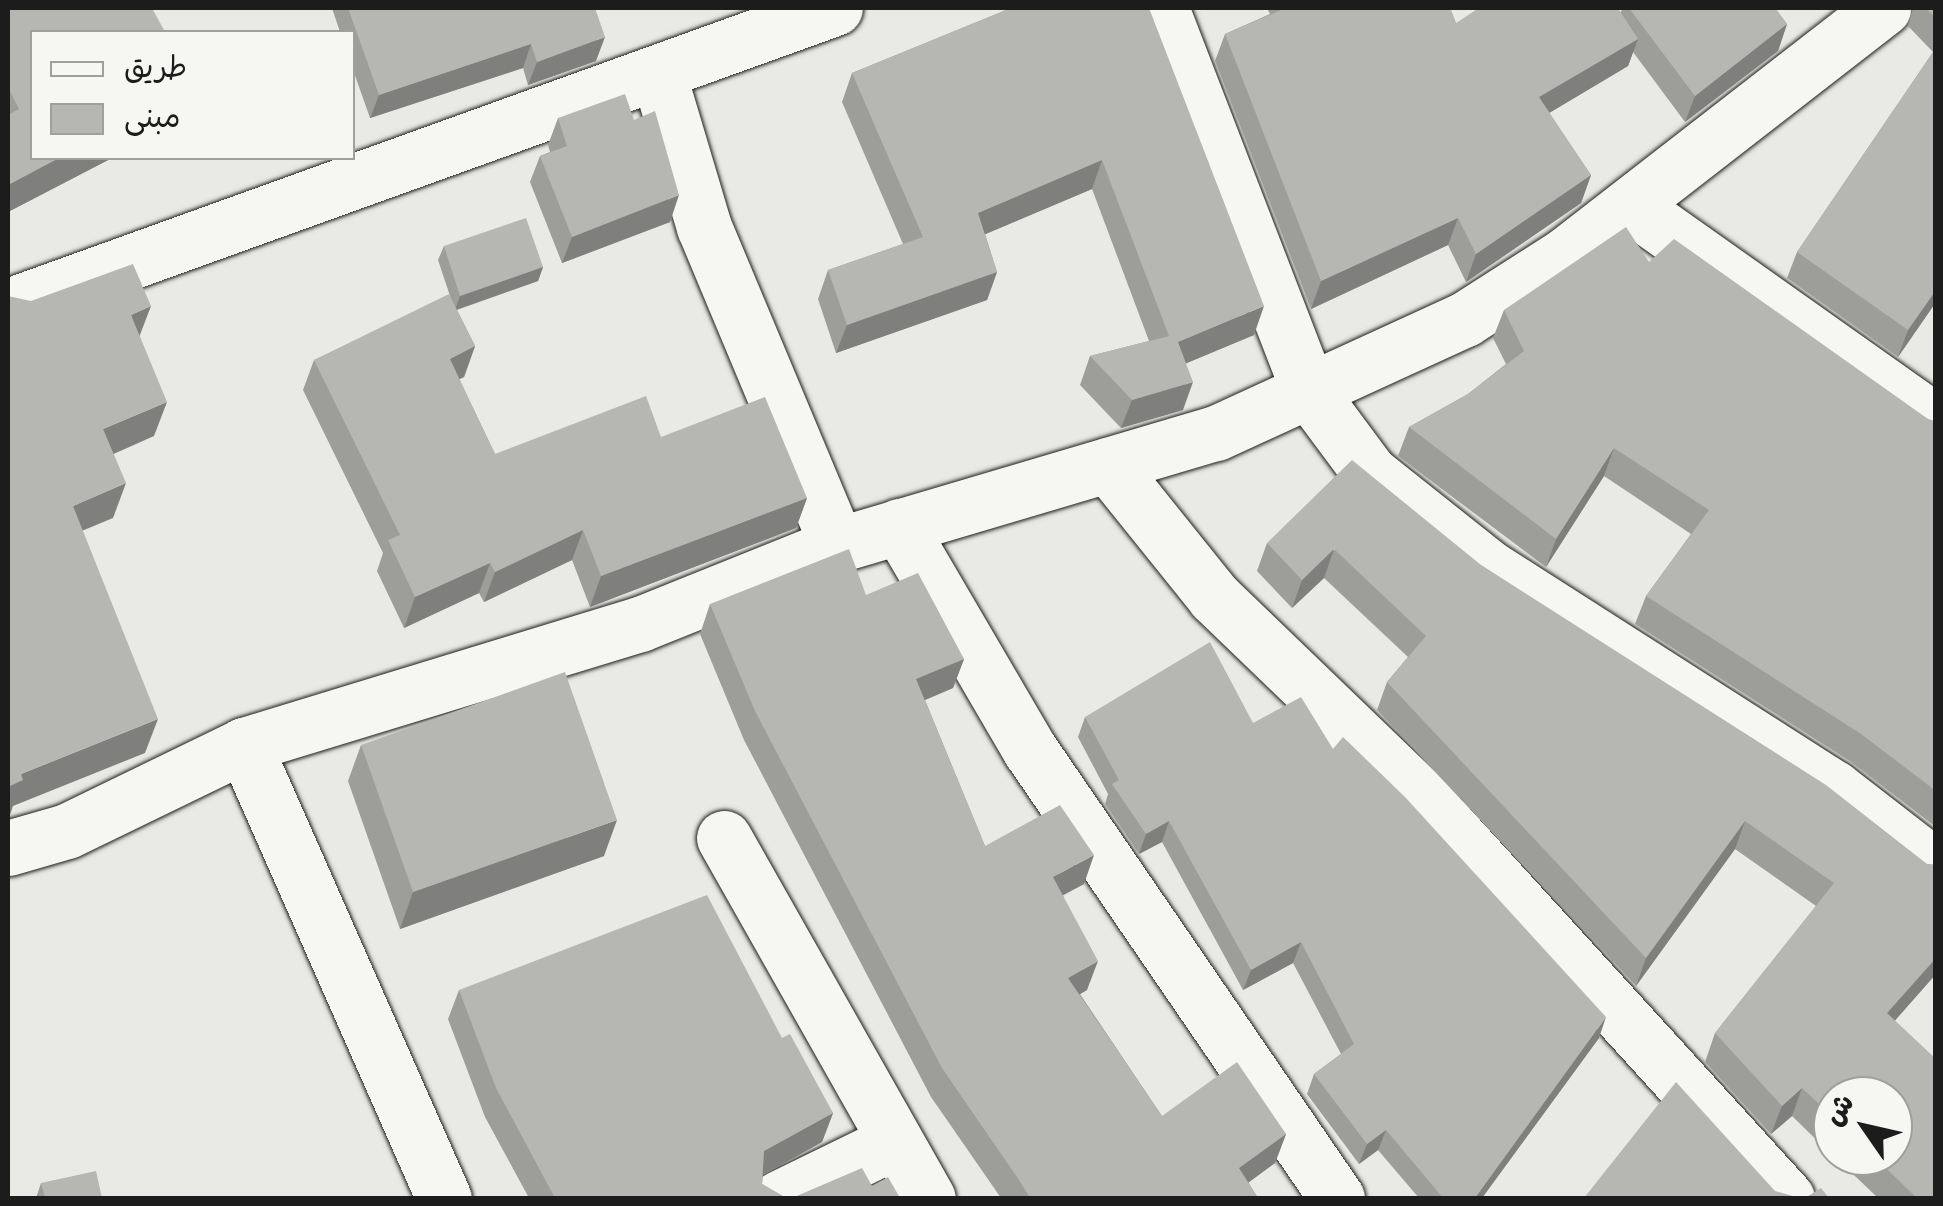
<!DOCTYPE html>
<html>
<head>
<meta charset="utf-8">
<style>
  body { margin:0 }
  #map { position:relative; width:1943px; height:1206px; overflow:hidden; background:#e9e9e5; font-family:Pangolin,"Playpen Sans Arabic",sans-serif }
  div>[style] { position:absolute }
  [style*='--x'] { left:calc(var(--x)*1px); top:calc(var(--y)*1px); width:calc(var(--w)*1px); rotate:calc(var(--a)*1deg) }
  .roads { filter:drop-shadow(0 0 2px #1c1c1c) drop-shadow(0 0 2px #1c1c1c) }
  .minor>* { height:55px; margin:-27.5px; padding:0 27.5px; transform-origin:27.5px; border-radius:27.5px; background:#f6f6f2 }
  .wall>* { inset:0; background:#9d9d9a }
  .shaded-wall>* { inset:0; background:#7f7f7d }
  .building>* { inset:0; background:#b6b6b3 }
  span { translate:-50% -50%; white-space:nowrap; text-align:center; line-height:1.15; -webkit-text-stroke:9px #f6f6f2; paint-order:stroke }
  .frame { position:absolute; inset:0; border:10px solid #1c1c1c; pointer-events:none }
  .legend { position:absolute; left:30px; top:30px; width:325px; height:130px; box-sizing:border-box; background:#f6f6f2; border:2px solid #9f9f9c; margin:0; padding:12px 18px; list-style:none; font-size:30px; color:#1c1c1c }
  .legend li { display:flex; align-items:center; gap:20px; height:50px }
  .legend b { width:50px; border:2px solid #9f9f9c }
  .north { position:absolute; left:1813px; top:1076px; width:100px; height:100px; box-sizing:border-box; background:#f6f6f2; border:2px solid #9f9f9c; border-radius:50%; rotate:304deg; font-size:28px; font-weight:700; line-height:40px; text-align:center; color:#1c1c1c }
  .north::after { content:''; display:block; margin:auto; width:35px; height:45px; background:#1c1c1c; clip-path:polygon(50% 0,100% 100%,50% 72%,0 100%) }
</style>
</head>
<body>
<div id="map">
  <div class="roads">
    <div class="minor">
      <div style="--x:1161;--y:8;--w:411;--a:68.9"></div>
      <div style="--x:1309;--y:391;--w:102;--a:53.4"></div>
      <div style="--x:1370;--y:473;--w:151;--a:38.5"></div>
      <div style="--x:1488;--y:567;--w:411;--a:32.6"></div>
      <div style="--x:1834;--y:788;--w:129;--a:37.8"></div>
      <div style="--x:659;--y:76;--w:158;--a:73.4"></div>
      <div style="--x:704;--y:227;--w:345;--a:67.3"></div>
      <div style="--x:1634;--y:208;--w:370;--a:35.3"></div>
      <div style="--x:8;--y:306;--w:879;--a:-19.82"></div>
      <div style="--x:1108;--y:465;--w:169;--a:51.2"></div>
      <div style="--x:1214;--y:597;--w:286;--a:43.9"></div>
      <div style="--x:1420;--y:795;--w:545;--a:47.68"></div>
      <div style="--x:899;--y:526;--w:259;--a:59.7"></div>
      <div style="--x:1030;--y:750;--w:543;--a:55.58"></div>
      <div style="--x:244;--y:745;--w:495;--a:66.2"></div>
      <div style="--x:724;--y:838;--w:414;--a:60.5"></div>
      <div style="--x:8;--y:848;--w:61;--a:-16.1"></div>
      <div style="--x:67;--y:831;--w:197;--a:-25.9"></div>
      <div style="--x:244;--y:745;--w:414;--a:-17"></div>
      <div style="--x:640;--y:624;--w:212;--a:-21.9"></div>
      <div style="--x:837;--y:545;--w:395;--a:-16.5"></div>
      <div style="--x:1216;--y:433;--w:274;--a:-24.6"></div>
      <div style="--x:1465;--y:319;--w:119;--a:-32.6"></div>
      <div style="--x:1565;--y:255;--w:403;--a:-37.8"></div>
      <div style="--x:779;--y:1198;--w:126;--a:-26"></div>
    </div>
  </div>
  <div class="wall">
    <div style="clip-path:polygon(8px 8px,32px 158px,112px 158px,8px 212px)"></div>
    <div style="clip-path:polygon(332px 8px,595px 8px,596px 61px,528px 85px,523px 68px,370px 118px,352px 67px,352px 32px,340px 32px)"></div>
    <div style="clip-path:polygon(1011px 8px,1254px 335px,1186px 363px,1183px 410px,1121px 428px,1080px 385px,1090px 356px,1149px 341px,1092px 189px,985px 234px,997px 272px,987px 300px,836px 353px,818px 299px,828px 270px,903px 244px,842px 102px,852px 73px)"></div>
    <div style="clip-path:polygon(1267px 8px,1450px 8px,1456px 23px,1621px 12px,1622px 8px,1775px 8px,1787px 24px,1778px 51px,1685px 122px,1633px 52px,1628px 66px,1549px 113px,1591px 175px,1581px 203px,1466px 282px,1448px 245px,1311px 309px,1215px 61px,1225px 34px,1270px 14px)"></div>
    <div style="clip-path:polygon(1913px 8px,1936px 8px,1936px 302px,1898px 357px,1787px 278px,1797px 252px,1933px 52px,1908px 26px)"></div>
    <div style="clip-path:polygon(558px 118px,634px 120px,670px 222px,562px 263px,530px 182px,540px 156px,550px 152px,548px 145px)"></div>
    <div style="clip-path:polygon(444px 246px,543px 267px,538px 281px,457px 310px,475px 346px,464px 377px,459px 379px,495px 454px,661px 437px,807px 498px,796px 528px,590px 607px,572px 560px,484px 602px,479px 593px,404px 628px,377px 571px,383px 553px,303px 390px,314px 360px,451px 299px,438px 260px)"></div>
    <div style="clip-path:polygon(1649px 262px,1928px 419px,1936px 422px,1936px 827px,1851px 762px,1635px 624px,1646px 596px,1691px 534px,1604px 476px,1546px 567px,1398px 456px,1409px 427px,1468px 394px,1506px 364px,1493px 338px,1504px 310px)"></div>
    <div style="clip-path:polygon(1267px 543px,1481px 565px,1927px 864px,1936px 865px,1936px 974px,1895px 1020px,1936px 1198px,1878px 1198px,1834px 1156px,1893px 1156px,1833px 1096px,1833px 1156px,1792px 1116px,1771px 1134px,1705px 1062px,1715px 1033px,1816px 906px,1735px 849px,1636px 986px,1377px 710px,1387px 682px,1408px 657px,1324px 578px,1292px 608px,1257px 571px)"></div>
    <div style="clip-path:polygon(866px 595px,964px 659px,953px 688px,925px 700px,985px 846px,1084px 884px,1063px 895px,1087px 990px,1080px 994px,1162px 1116px,1286px 1134px,1275px 1163px,1248px 1182px,1258px 1198px,1001px 1198px,931px 1097px,744px 740px,700px 634px,710px 604px)"></div>
    <div style="clip-path:polygon(1085px 717px,1253px 723px,1333px 749px,1599px 1038px,1482px 1198px,1419px 1198px,1378px 1150px,1359px 1164px,1307px 1094px,1314px 1074px,1341px 1054px,1293px 963px,1243px 990px,1162px 842px,1139px 854px,1105px 804px,1108px 794px,1078px 737px)"></div>
    <div style="clip-path:polygon(361px 745px,604px 856px,400px 929px,348px 781px)"></div>
    <div style="clip-path:polygon(459px 990px,782px 1038px,833px 1113px,822px 1142px,763px 1175px,762px 1184px,786px 1198px,529px 1198px,485px 1117px,448px 1019px)"></div>
    <div style="clip-path:polygon(41px 1183px,102px 1198px,36px 1198px)"></div>
  </div>
  <div class="shaded-wall">
    <div style="clip-path:polygon(1787px 24px,1778px 51px,1685px 122px,1695px 96px)"></div>
    <div style="clip-path:polygon(605px 37px,596px 61px,528px 85px,537px 62px)"></div>
    <div style="clip-path:polygon(1638px 39px,1628px 66px,1529px 125px,1539px 97px)"></div>
    <div style="clip-path:polygon(531px 44px,523px 68px,370px 118px,379px 95px)"></div>
    <div style="clip-path:polygon(59px 158px,112px 158px,8px 212px,8px 185px)"></div>
    <div style="clip-path:polygon(1102px 160px,1092px 189px,967px 242px,978px 213px)"></div>
    <div style="clip-path:polygon(1591px 175px,1581px 203px,1466px 282px,1476px 254px)"></div>
    <div style="clip-path:polygon(679px 195px,670px 222px,562px 263px,572px 237px)"></div>
    <div style="clip-path:polygon(1458px 218px,1448px 245px,1311px 309px,1321px 281px)"></div>
    <div style="clip-path:polygon(543px 267px,538px 281px,455px 310px,460px 296px)"></div>
    <div style="clip-path:polygon(997px 272px,987px 300px,836px 353px,847px 325px)"></div>
    <div style="clip-path:polygon(1936px 290px,1936px 302px,1898px 357px,1908px 330px)"></div>
    <div style="clip-path:polygon(151px 306px,138px 340px,131px 315px)"></div>
    <div style="clip-path:polygon(1264px 306px,1254px 335px,1168px 371px,1178px 342px)"></div>
    <div style="clip-path:polygon(475px 346px,464px 377px,439px 389px,450px 359px)"></div>
    <div style="clip-path:polygon(1193px 382px,1183px 410px,1121px 428px,1132px 400px)"></div>
    <div style="clip-path:polygon(167px 402px,154px 436px,91px 464px,103px 429px)"></div>
    <div style="clip-path:polygon(1614px 448px,1604px 476px,1546px 567px,1556px 539px)"></div>
    <div style="clip-path:polygon(126px 483px,113px 518px,60px 540px,73px 506px)"></div>
    <div style="clip-path:polygon(807px 498px,796px 528px,590px 607px,601px 576px)"></div>
    <div style="clip-path:polygon(583px 530px,572px 560px,484px 602px,495px 572px)"></div>
    <div style="clip-path:polygon(1334px 549px,1324px 578px,1292px 608px,1302px 580px)"></div>
    <div style="clip-path:polygon(490px 563px,479px 593px,404px 628px,415px 597px)"></div>
    <div style="clip-path:polygon(964px 659px,953px 688px,906px 708px,916px 679px)"></div>
    <div style="clip-path:polygon(158px 719px,145px 753px,13px 806px,10px 815px,8px 816px,8px 787px,21px 774px)"></div>
    <div style="clip-path:polygon(617px 820px,604px 856px,400px 929px,413px 892px)"></div>
    <div style="clip-path:polygon(1169px 821px,1162px 842px,1139px 854px,1146px 834px)"></div>
    <div style="clip-path:polygon(1745px 821px,1735px 849px,1636px 986px,1646px 958px)"></div>
    <div style="clip-path:polygon(1094px 855px,1084px 884px,1043px 906px,1053px 877px)"></div>
    <div style="clip-path:polygon(1301px 942px,1293px 963px,1243px 990px,1251px 970px)"></div>
    <div style="clip-path:polygon(1936px 958px,1936px 974px,1877px 1041px,1887px 1013px)"></div>
    <div style="clip-path:polygon(1098px 961px,1087px 990px,1058px 1007px,1068px 978px)"></div>
    <div style="clip-path:polygon(1606px 1017px,1599px 1038px,1482px 1198px,1475px 1198px)"></div>
    <div style="clip-path:polygon(1802px 1088px,1792px 1116px,1771px 1134px,1782px 1106px)"></div>
    <div style="clip-path:polygon(833px 1113px,822px 1142px,754px 1180px,764px 1151px)"></div>
    <div style="clip-path:polygon(1386px 1130px,1378px 1150px,1359px 1164px,1367px 1144px)"></div>
    <div style="clip-path:polygon(1286px 1134px,1275px 1163px,1229px 1197px,1239px 1168px)"></div>
  </div>
  <div class="building">
    <div style="clip-path:polygon(8px 8px,152px 8px,165px 32px,32px 32px,32px 158px,59px 158px,8px 185px,8px 115px,19px 109px,8px 87px)"></div>
    <div style="clip-path:polygon(348px 8px,595px 8px,605px 37px,537px 62px,531px 44px,379px 95px)"></div>
    <div style="clip-path:polygon(1011px 8px,1149px 8px,1264px 306px,1178px 342px,1193px 382px,1132px 400px,1090px 356px,1169px 336px,1102px 160px,978px 213px,997px 272px,847px 325px,828px 270px,923px 237px,852px 73px)"></div>
    <div style="clip-path:polygon(1286px 8px,1450px 8px,1456px 23px,1479px 8px,1618px 8px,1638px 39px,1539px 97px,1591px 175px,1476px 254px,1458px 218px,1321px 281px,1225px 34px)"></div>
    <div style="clip-path:polygon(1629px 8px,1775px 8px,1787px 24px,1695px 96px)"></div>
    <div style="clip-path:polygon(1925px 8px,1936px 8px,1936px 18px)"></div>
    <div style="clip-path:polygon(1936px 48px,1936px 290px,1908px 330px,1797px 252px)"></div>
    <div style="clip-path:polygon(625px 94px,634px 120px,655px 111px,679px 195px,572px 237px,540px 156px,567px 146px,558px 118px)"></div>
    <div style="clip-path:polygon(526px 218px,543px 267px,460px 296px,444px 246px)"></div>
    <div style="clip-path:polygon(1626px 227px,1649px 262px,1674px 239px,1928px 419px,1936px 422px,1936px 791px,1861px 734px,1646px 596px,1709px 510px,1614px 448px,1556px 539px,1409px 427px,1468px 394px,1524px 351px,1504px 310px)"></div>
    <div style="clip-path:polygon(133px 264px,151px 306px,131px 315px,167px 402px,103px 429px,126px 483px,73px 506px,158px 719px,21px 774px,23px 780px,8px 787px,8px 296px,31px 301px)"></div>
    <div style="clip-path:polygon(449px 294px,475px 346px,450px 359px,495px 454px,646px 396px,661px 437px,765px 397px,807px 498px,601px 576px,583px 530px,495px 572px,490px 563px,415px 597px,388px 540px,400px 535px,314px 360px)"></div>
    <div style="clip-path:polygon(1352px 460px,1481px 565px,1826px 785px,1927px 864px,1936px 865px,1936px 958px,1887px 1013px,1936px 1059px,1936px 1198px,1917px 1198px,1873px 1156px,1893px 1156px,1893px 1096px,1833px 1096px,1833px 1117px,1802px 1088px,1782px 1106px,1715px 1033px,1834px 883px,1745px 821px,1646px 958px,1387px 682px,1426px 636px,1334px 549px,1302px 580px,1267px 543px)"></div>
    <div style="clip-path:polygon(849px 549px,866px 595px,918px 573px,964px 659px,916px 679px,985px 846px,1060px 805px,1094px 855px,1053px 877px,1098px 961px,1068px 978px,1162px 1116px,1237px 1062px,1286px 1134px,1239px 1168px,1258px 1198px,1030px 1198px,1019px 1180px,942px 1068px,755px 711px,710px 604px)"></div>
    <div style="clip-path:polygon(1210px 642px,1253px 723px,1301px 697px,1333px 749px,1343px 737px,1405px 797px,1606px 1017px,1475px 1198px,1443px 1198px,1386px 1130px,1367px 1144px,1314px 1074px,1354px 1044px,1301px 942px,1251px 970px,1169px 821px,1146px 834px,1112px 784px,1119px 780px,1085px 717px)"></div>
    <div style="clip-path:polygon(565px 672px,617px 820px,413px 892px,361px 745px)"></div>
    <div style="clip-path:polygon(707px 895px,782px 1038px,790px 1034px,833px 1113px,764px 1151px,762px 1184px,786px 1198px,555px 1198px,496px 1088px,459px 990px)"></div>
    <div style="clip-path:polygon(1676px 1082px,1775px 1191px,1800px 1198px,1584px 1198px)"></div>
    <div style="clip-path:polygon(862px 1168px,872px 1186px,888px 1177px,900px 1198px,792px 1198px)"></div>
    <div style="clip-path:polygon(96px 1171px,102px 1198px,45px 1198px,41px 1183px)"></div>
    <div style="clip-path:polygon(1821px 1188px,1829px 1198px,1805px 1198px)"></div>
  </div>
  <div class="frame"></div>
  <ul class="legend">
  <li><b style="height:12px;background:#f6f6f2"></b>طريق</li>
  <li><b style="height:28px;background:#b6b6b3"></b>مبنى</li>
  </ul>
  <div class="north">ش</div>
</div>
</body>
</html>
